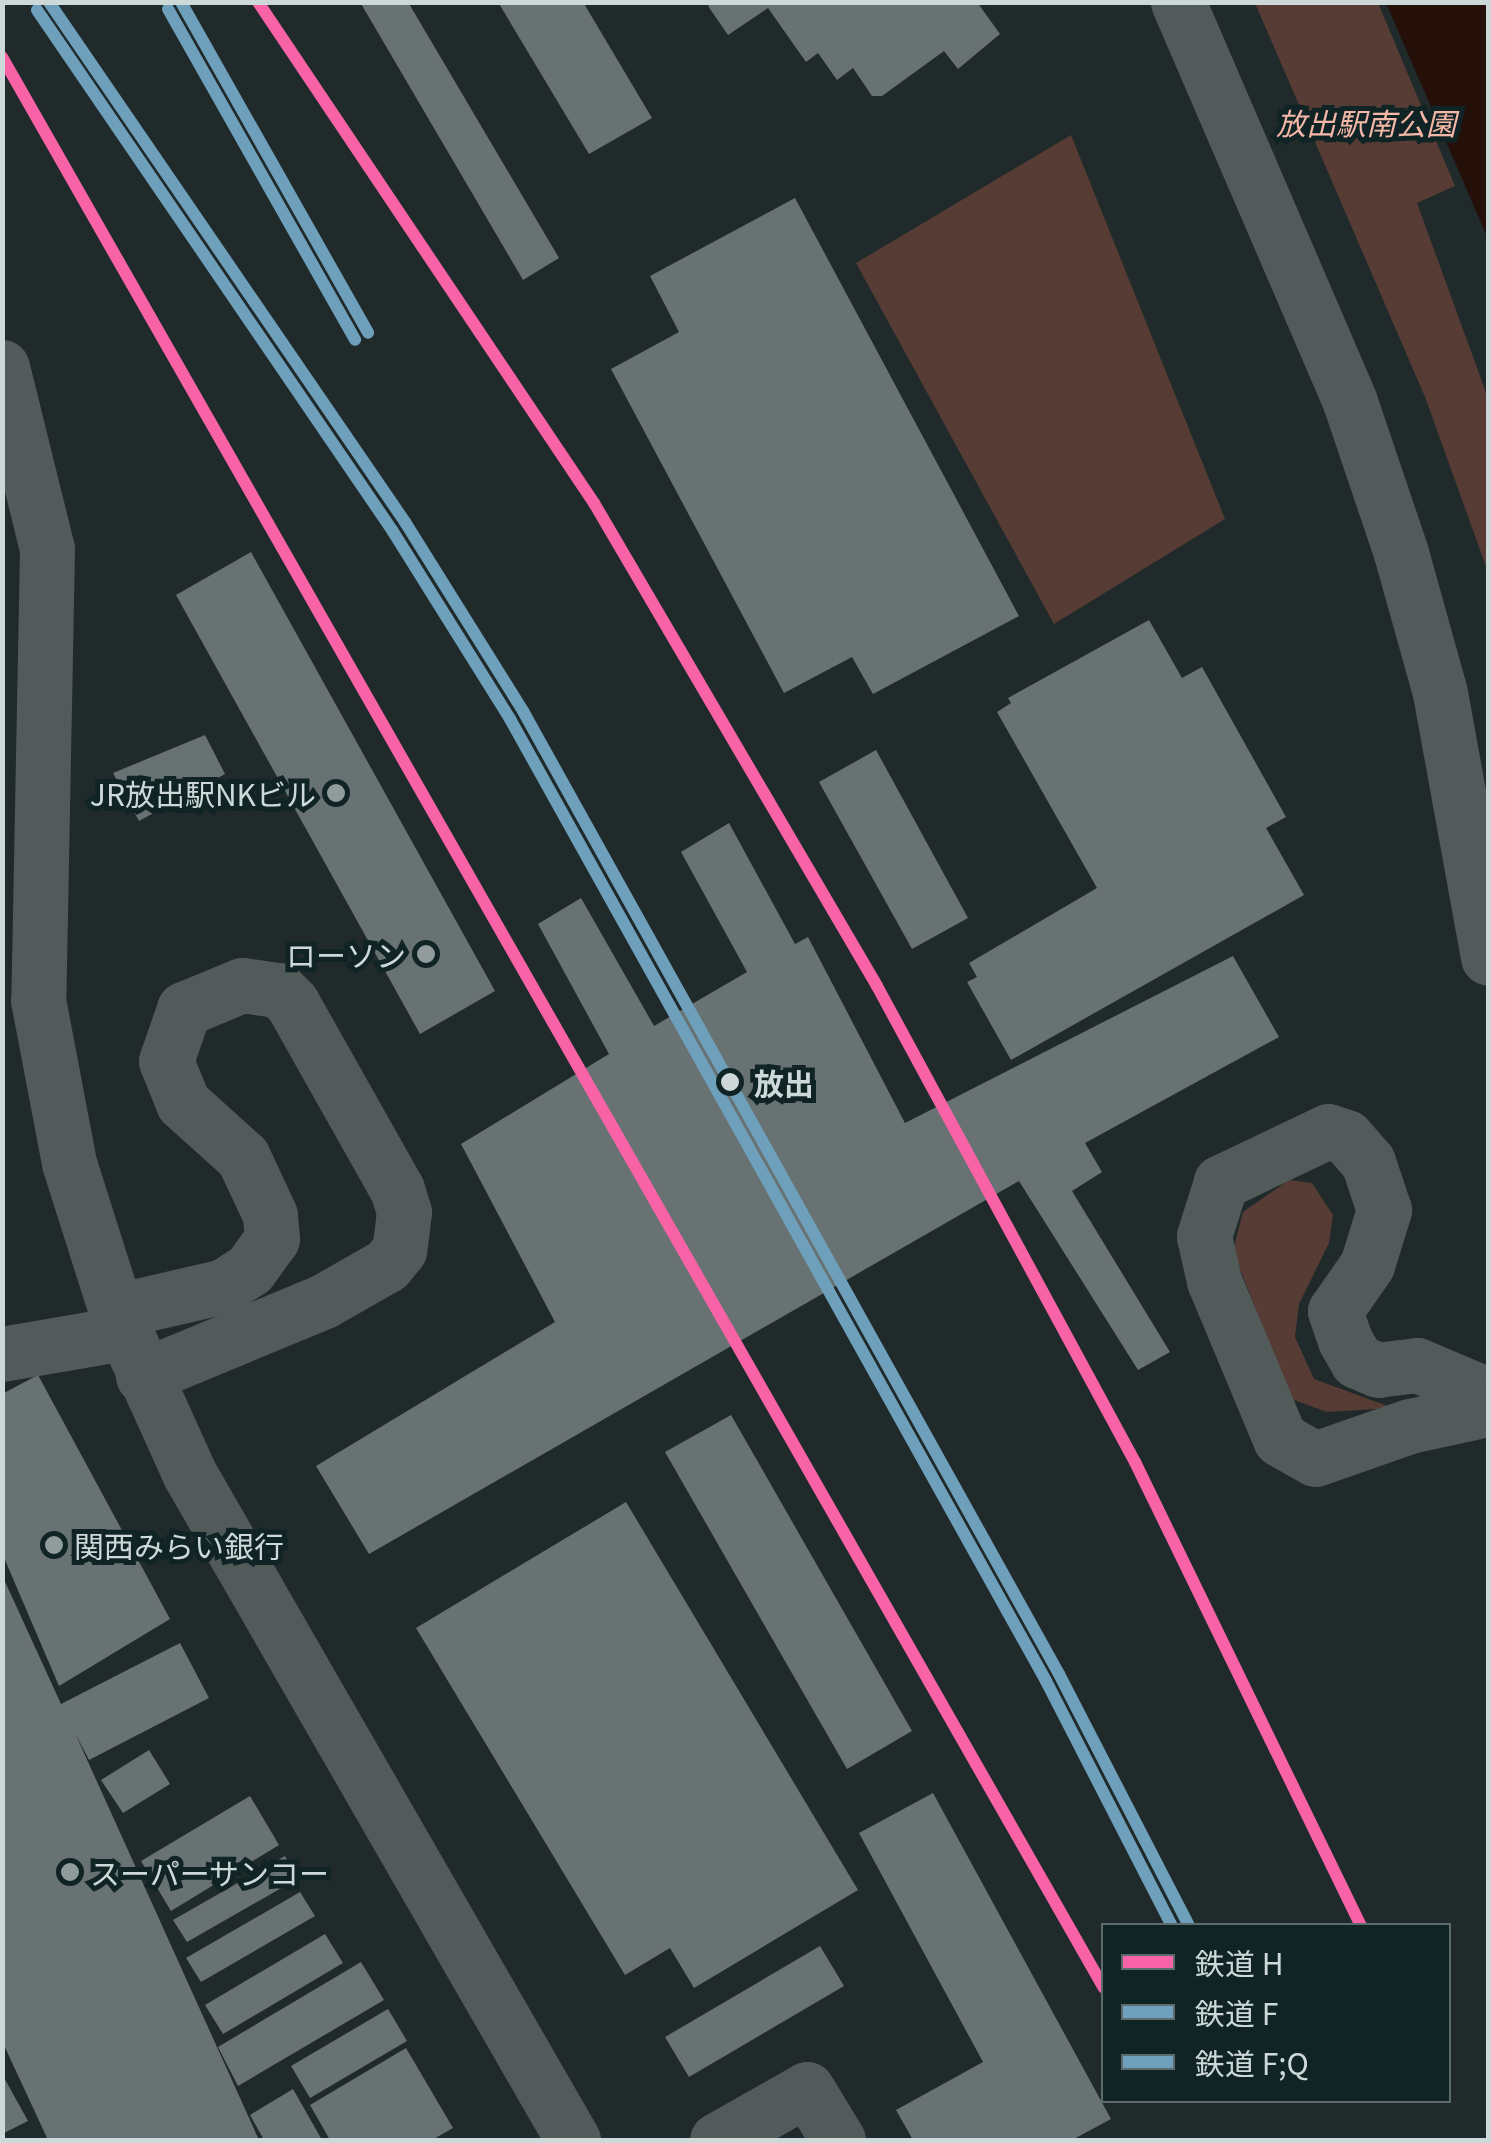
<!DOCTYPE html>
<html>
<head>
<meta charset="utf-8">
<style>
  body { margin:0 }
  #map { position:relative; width:1491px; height:2143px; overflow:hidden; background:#202a2a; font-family:Georgia,"Noto Sans JP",serif }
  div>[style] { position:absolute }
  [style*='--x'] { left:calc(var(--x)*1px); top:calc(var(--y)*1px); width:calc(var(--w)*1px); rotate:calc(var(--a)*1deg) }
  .green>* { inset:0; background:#563c35 }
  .water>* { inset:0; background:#250f09 }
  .building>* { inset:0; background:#697272 }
  .minor>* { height:55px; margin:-27.5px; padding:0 27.5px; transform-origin:27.5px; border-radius:27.5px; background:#525a5a }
  .rail-1>* { height:12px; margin:-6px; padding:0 6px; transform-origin:6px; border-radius:6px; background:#f862a6 }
  .rail-2>* { height:12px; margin:-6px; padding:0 6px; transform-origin:6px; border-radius:6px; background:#6ea0bc }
  .rail-3>* { height:12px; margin:-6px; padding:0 6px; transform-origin:6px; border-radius:6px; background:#6ea0bc }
  .dots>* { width:28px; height:28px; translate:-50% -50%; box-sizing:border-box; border:5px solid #112425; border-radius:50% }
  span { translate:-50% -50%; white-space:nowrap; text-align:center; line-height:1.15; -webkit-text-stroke:10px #112425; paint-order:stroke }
  .park-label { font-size:30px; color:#f5b7a7; font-style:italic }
  .poi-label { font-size:30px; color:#cdd9d9 }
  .right { translate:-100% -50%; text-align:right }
  .left { translate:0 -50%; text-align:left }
  .stop-label { font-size:30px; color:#cdd9d9; font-weight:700 }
  .frame { position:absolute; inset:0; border:5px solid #cdd9d9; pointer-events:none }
  .legend { position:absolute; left:1101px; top:1923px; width:350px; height:180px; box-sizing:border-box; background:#112425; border:2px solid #5c6c6d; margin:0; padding:12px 18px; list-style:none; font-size:30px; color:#cdd9d9 }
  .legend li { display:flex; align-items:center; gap:20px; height:50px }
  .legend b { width:50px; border:2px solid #5c6c6d }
</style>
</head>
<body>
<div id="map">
  <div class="green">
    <div style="clip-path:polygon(1255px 3px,1378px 3px,1455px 186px,1417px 203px,1488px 398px,1488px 572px,1425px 397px)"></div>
    <div style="clip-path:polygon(1071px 135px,1225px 519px,1054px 624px,856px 263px)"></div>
    <div style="clip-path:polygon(1289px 1180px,1312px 1183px,1333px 1215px,1329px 1243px,1299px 1304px,1295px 1337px,1314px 1379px,1393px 1408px,1327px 1412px,1291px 1399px,1233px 1251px,1243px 1212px)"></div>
  </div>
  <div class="water">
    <div style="clip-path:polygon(1386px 3px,1488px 3px,1488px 239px,1486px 234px)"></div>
  </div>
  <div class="building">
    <div style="clip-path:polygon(360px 2px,408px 2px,559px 258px,523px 280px)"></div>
    <div style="clip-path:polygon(498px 2px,583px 2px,652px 118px,589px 154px)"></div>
    <div style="clip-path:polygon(714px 2px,977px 2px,1000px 34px,958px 69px,944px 51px,882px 96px,872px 96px,853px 68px,837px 80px,818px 53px,806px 62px,768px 8px,728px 35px,708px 6px)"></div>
    <div style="clip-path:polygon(795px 198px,1019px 616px,873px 694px,852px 657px,784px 693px,611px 369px,679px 332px,650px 276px)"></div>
    <div style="clip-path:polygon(251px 552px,495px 991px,420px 1034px,176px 595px)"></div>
    <div style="clip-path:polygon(1149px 620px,1182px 678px,1202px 667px,1286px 817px,1266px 828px,1304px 895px,1011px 1060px,967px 982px,977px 977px,969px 963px,1097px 888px,997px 712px,1011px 703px,1008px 698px)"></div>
    <div style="clip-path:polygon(205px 735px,225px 774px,139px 821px,113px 773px)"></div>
    <div style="clip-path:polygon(876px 750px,968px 918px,912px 949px,819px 782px)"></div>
    <div style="clip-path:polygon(729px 823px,795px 944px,808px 937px,905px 1123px,1233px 956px,1279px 1037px,1085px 1143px,1102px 1172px,1072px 1191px,1170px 1352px,1138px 1370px,1019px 1181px,369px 1554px,316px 1466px,555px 1322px,461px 1144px,609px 1054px,538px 924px,581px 898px,654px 1026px,747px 972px,681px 852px)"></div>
    <div style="clip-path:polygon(38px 1375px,170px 1619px,59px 1686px,2px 1553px,2px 1394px)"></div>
    <div style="clip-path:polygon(731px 1415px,912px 1731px,847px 1769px,665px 1452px)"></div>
    <div style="clip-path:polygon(626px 1502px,858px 1890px,694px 1988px,670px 1948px,625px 1975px,416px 1628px)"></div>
    <div style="clip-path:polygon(2px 1575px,61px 1704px,180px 1643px,209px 1698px,89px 1760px,75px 1733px,259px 2140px,48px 2140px,2px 2041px)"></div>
    <div style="clip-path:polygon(149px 1750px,170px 1784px,123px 1813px,101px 1780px)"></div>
    <div style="clip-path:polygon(933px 1793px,1111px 2119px,1072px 2140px,913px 2140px,896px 2110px,983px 2062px,859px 1833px)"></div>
    <div style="clip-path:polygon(250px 1796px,279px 1845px,171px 1911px,141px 1861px)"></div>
    <div style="clip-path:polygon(285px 1856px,297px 1879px,187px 1942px,173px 1920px)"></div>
    <div style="clip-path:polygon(300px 1892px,315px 1916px,201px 1982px,186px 1958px)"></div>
    <div style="clip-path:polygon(325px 1934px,343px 1963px,223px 2034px,205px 2005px)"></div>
    <div style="clip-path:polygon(820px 1946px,844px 1986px,689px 2077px,665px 2037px)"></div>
    <div style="clip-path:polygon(361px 1962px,384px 2000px,238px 2086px,218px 2047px)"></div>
    <div style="clip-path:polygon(388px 2009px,407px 2041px,310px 2098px,291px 2066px)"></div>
    <div style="clip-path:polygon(406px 2048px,453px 2128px,432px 2140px,330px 2140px,310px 2105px)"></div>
    <div style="clip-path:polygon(2px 2074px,28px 2121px,2px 2134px)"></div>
    <div style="clip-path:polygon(293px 2089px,322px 2140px,264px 2140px,250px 2115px)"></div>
  </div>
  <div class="minor">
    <div style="--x:1178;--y:2;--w:435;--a:66.7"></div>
    <div style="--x:1350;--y:402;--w:159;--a:71.3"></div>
    <div style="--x:1401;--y:553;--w:145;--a:74.4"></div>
    <div style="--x:1440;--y:693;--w:269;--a:79.7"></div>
    <div style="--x:2;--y:367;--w:187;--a:76.1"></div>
    <div style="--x:47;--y:549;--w:451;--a:91.1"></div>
    <div style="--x:38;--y:1000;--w:166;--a:79.2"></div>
    <div style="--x:69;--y:1163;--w:155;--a:72.4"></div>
    <div style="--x:116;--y:1311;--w:178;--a:65.7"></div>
    <div style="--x:189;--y:1473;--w:770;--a:60.07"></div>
    <div style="--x:116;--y:1311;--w:111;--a:-13"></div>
    <div style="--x:224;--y:1286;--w:31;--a:-33"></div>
    <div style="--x:250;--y:1269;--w:37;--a:-54"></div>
    <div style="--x:272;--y:1239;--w:24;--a:-95"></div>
    <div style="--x:270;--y:1215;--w:64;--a:-115"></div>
    <div style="--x:243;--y:1157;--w:81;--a:-138"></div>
    <div style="--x:183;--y:1103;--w:45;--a:-112"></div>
    <div style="--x:166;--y:1061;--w:55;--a:-70.9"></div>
    <div style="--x:184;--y:1009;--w:63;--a:-22.5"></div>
    <div style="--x:242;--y:985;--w:37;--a:8"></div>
    <div style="--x:279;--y:990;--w:18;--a:45"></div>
    <div style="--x:292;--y:1003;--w:214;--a:60.6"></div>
    <div style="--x:397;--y:1189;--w:24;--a:73"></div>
    <div style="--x:404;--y:1212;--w:38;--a:97"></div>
    <div style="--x:399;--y:1250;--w:19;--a:129"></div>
    <div style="--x:387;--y:1265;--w:73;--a:150.3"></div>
    <div style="--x:324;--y:1301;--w:196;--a:157.5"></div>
    <div style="--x:2;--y:1354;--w:123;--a:-9.8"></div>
    <div style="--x:1488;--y:1395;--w:77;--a:-157.1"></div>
    <div style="--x:1417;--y:1365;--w:39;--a:173"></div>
    <div style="--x:1378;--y:1370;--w:23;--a:-157"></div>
    <div style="--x:1357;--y:1361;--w:24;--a:-120"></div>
    <div style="--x:1345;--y:1340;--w:31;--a:-109"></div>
    <div style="--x:1335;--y:1311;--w:56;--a:-55.2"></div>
    <div style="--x:1367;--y:1265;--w:58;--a:-72.8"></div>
    <div style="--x:1384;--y:1210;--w:51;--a:-108.4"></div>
    <div style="--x:1368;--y:1162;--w:33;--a:-131"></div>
    <div style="--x:1346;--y:1137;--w:19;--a:-162"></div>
    <div style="--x:1328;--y:1131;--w:119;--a:154.5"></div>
    <div style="--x:1221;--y:1182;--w:57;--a:107.5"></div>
    <div style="--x:1204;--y:1236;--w:46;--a:77.5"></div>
    <div style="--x:1214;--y:1281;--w:171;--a:67.3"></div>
    <div style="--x:1280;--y:1439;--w:40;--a:29.7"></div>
    <div style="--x:1315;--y:1459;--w:101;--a:-19.2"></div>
    <div style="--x:1410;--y:1426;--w:80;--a:-12.3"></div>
    <div style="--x:717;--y:2140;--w:103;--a:-29.5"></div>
    <div style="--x:807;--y:2089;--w:60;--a:58.7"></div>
  </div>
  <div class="rail-1">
    <div style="--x:258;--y:2;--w:603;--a:56.15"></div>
    <div style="--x:594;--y:503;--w:560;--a:59.63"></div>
    <div style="--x:877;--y:986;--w:541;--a:61.54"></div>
    <div style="--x:1135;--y:1462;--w:516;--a:64.03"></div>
    <div style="--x:2;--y:57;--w:2223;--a:60.29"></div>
  </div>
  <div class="rail-2">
    <div style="--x:49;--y:2;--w:630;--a:55.6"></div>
    <div style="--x:405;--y:522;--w:223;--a:58"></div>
    <div style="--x:523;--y:711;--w:1102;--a:60.9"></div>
    <div style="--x:1059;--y:1674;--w:284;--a:62.7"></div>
    <div style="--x:181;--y:2;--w:380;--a:60.5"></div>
  </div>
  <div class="rail-3">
    <div style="--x:168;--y:9;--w:380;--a:60.5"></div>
    <div style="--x:37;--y:10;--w:630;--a:55.68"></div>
    <div style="--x:392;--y:530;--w:223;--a:58"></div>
    <div style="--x:510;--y:719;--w:1101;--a:60.87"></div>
    <div style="--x:1046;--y:1681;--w:276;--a:62.8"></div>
  </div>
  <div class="dots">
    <div style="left:336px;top:793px;background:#909c9c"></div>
    <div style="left:426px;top:954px;background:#909c9c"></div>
    <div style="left:730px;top:1082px;background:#cdd9d9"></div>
    <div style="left:54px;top:1545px;background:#909c9c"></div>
    <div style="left:70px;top:1872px;background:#909c9c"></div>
  </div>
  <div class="park-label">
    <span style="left:1366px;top:122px">放出駅南公園</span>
  </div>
  <div class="poi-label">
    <span class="right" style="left:316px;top:793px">JR放出駅NKビル</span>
    <span class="right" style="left:406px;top:954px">ローソン</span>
    <span class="left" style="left:74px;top:1545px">関西みらい銀行</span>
    <span class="left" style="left:90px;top:1872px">スーパーサンコー</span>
  </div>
  <div class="stop-label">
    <span class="left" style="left:754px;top:1082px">放出</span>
  </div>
  <div class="frame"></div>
  <ul class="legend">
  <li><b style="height:12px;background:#f862a6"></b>鉄道 H</li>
  <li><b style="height:12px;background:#6ea0bc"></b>鉄道 F</li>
  <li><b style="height:12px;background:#6ea0bc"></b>鉄道 F;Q</li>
  </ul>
</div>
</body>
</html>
